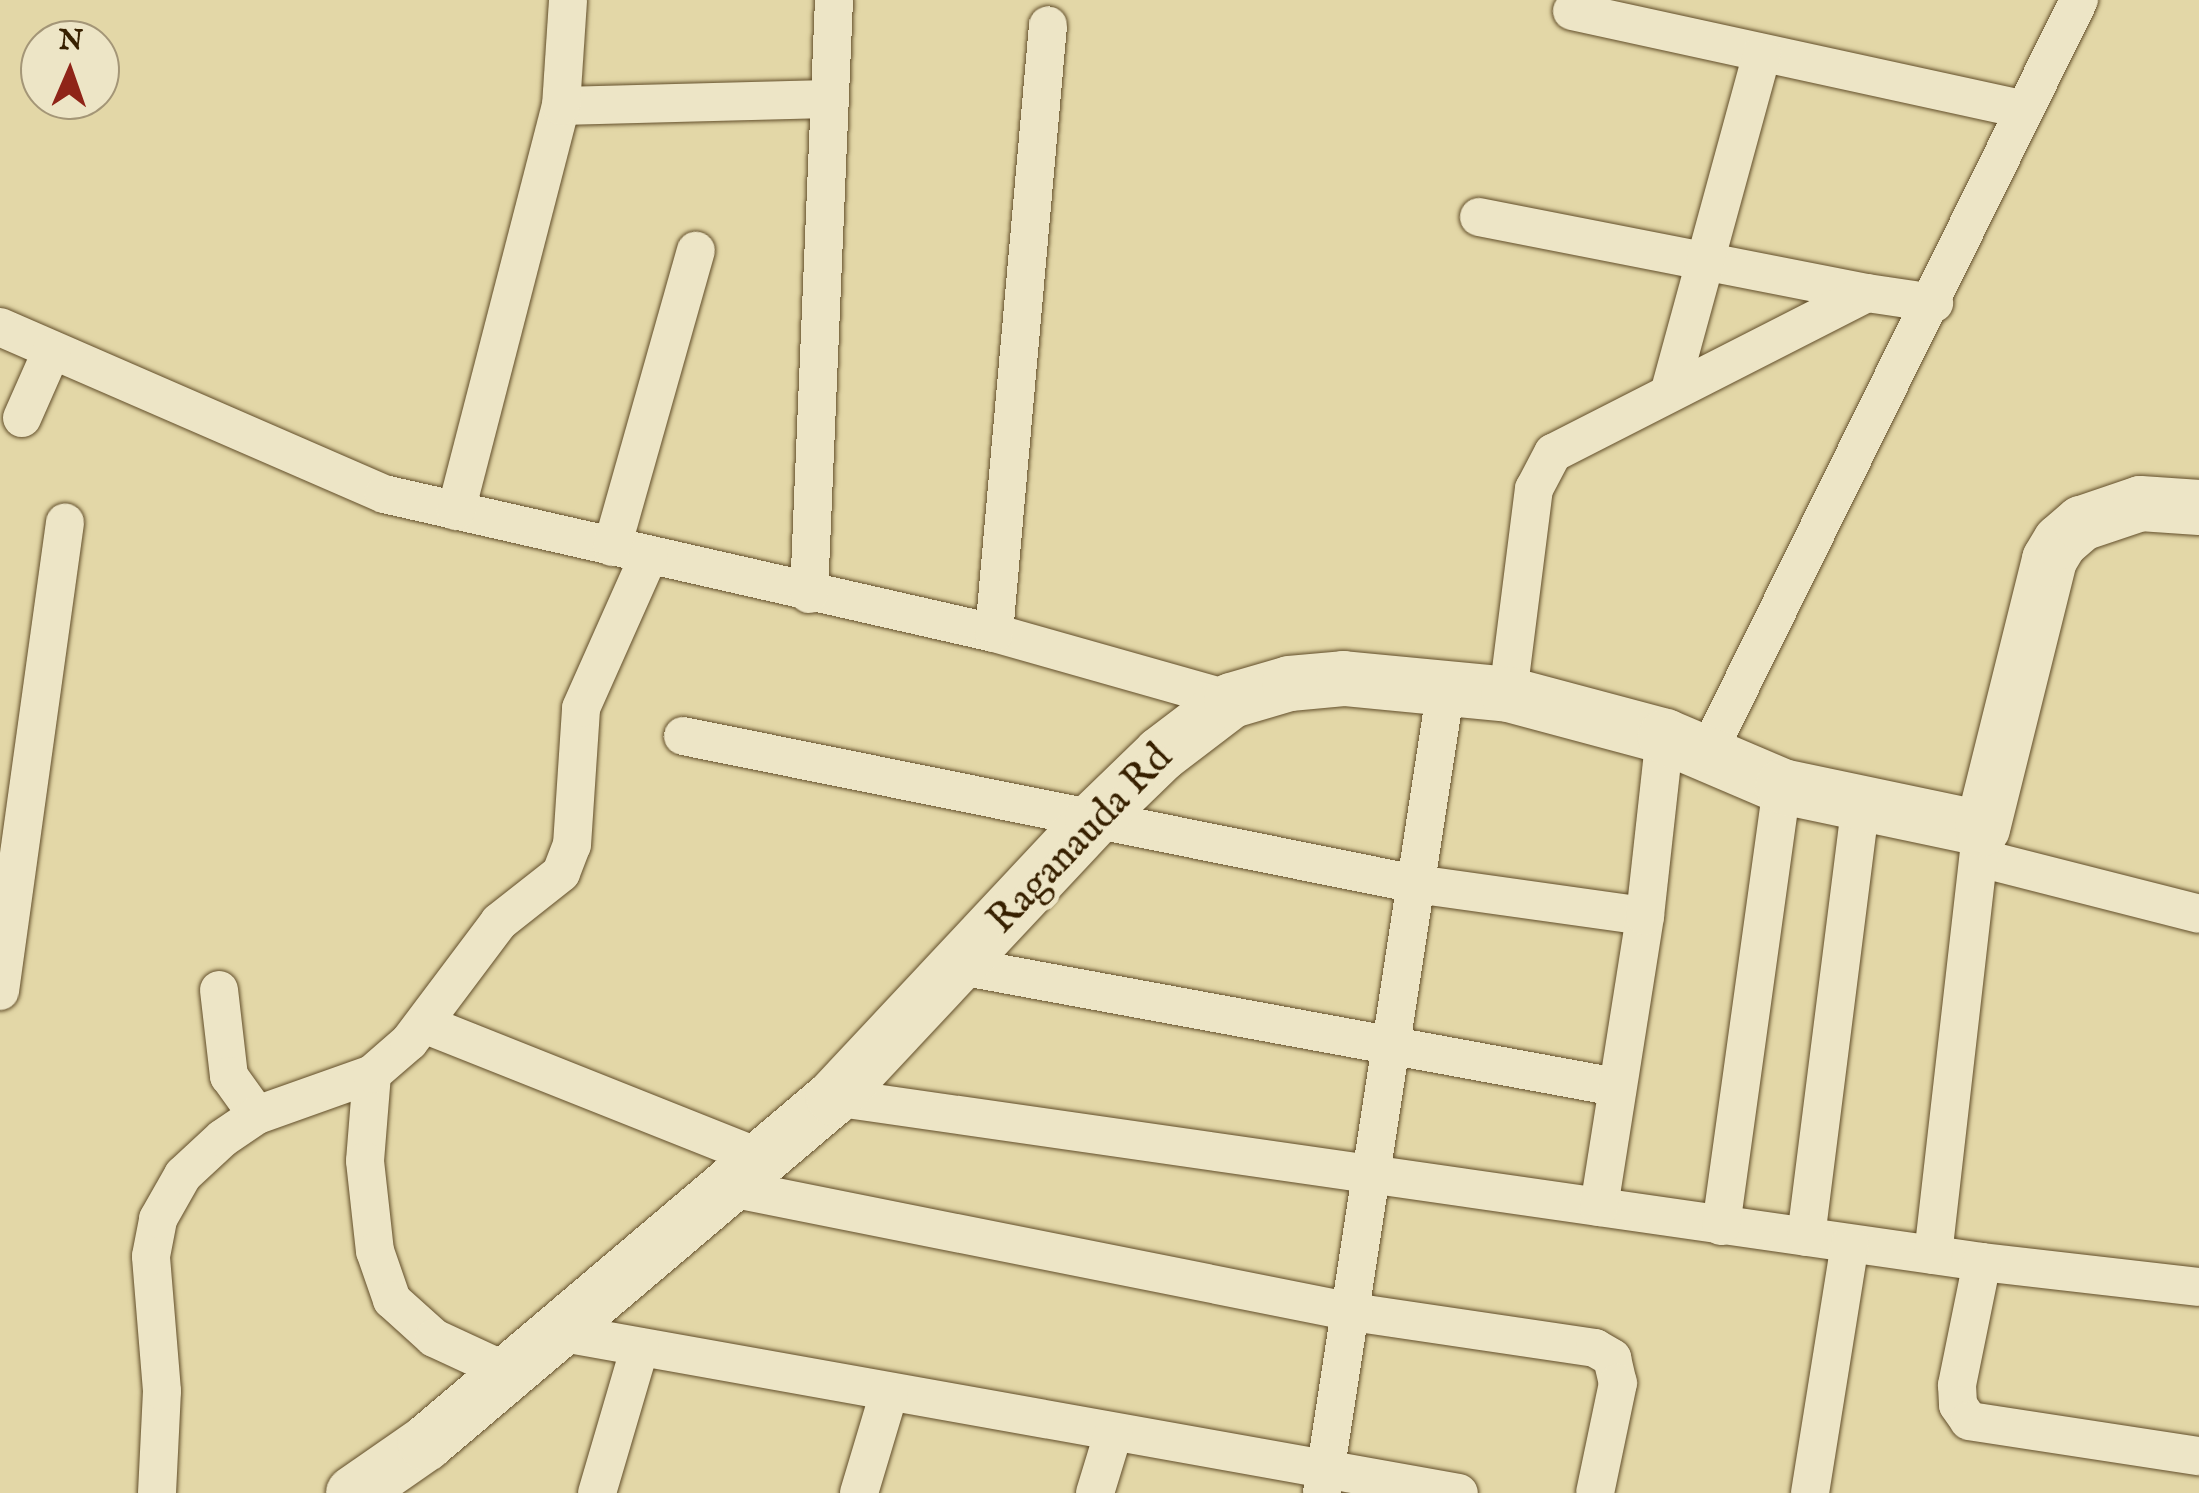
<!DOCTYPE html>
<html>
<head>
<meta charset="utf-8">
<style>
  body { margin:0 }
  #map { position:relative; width:2199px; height:1493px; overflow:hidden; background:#e3d7a7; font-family:"IM FELL English",serif }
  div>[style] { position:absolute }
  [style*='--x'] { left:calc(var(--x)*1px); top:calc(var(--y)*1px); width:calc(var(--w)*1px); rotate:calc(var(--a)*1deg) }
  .roads { filter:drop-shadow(0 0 2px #624e2a) drop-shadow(0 0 2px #624e2a) }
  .street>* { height:38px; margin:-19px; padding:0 19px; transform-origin:19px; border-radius:19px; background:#ede5c6 }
  .secondary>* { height:55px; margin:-27.5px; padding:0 27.5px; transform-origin:27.5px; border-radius:27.5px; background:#ede5c6 }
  span { translate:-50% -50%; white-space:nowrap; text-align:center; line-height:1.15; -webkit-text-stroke:10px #ede5c6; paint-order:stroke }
  .street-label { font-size:40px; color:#372000 }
  .north { position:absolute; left:20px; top:20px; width:100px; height:100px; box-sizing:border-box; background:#ede5c6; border:2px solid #a49677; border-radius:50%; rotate:2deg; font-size:28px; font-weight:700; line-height:40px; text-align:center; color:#372000 }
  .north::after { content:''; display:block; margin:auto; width:35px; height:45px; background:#8f2418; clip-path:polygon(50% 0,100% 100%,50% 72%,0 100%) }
</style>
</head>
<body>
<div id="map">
  <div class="roads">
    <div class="street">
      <div style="--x:1572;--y:11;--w:461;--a:12.3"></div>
      <div style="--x:561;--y:106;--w:267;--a:-1.5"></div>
      <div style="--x:1479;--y:217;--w:395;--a:11.1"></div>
      <div style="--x:0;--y:327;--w:419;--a:23.5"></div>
      <div style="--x:384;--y:494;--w:626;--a:12.84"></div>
      <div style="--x:994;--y:633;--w:246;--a:15.8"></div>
      <div style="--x:1670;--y:390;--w:349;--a:-74.7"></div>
      <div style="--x:22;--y:418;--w:74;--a:-66.2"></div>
      <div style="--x:456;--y:511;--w:418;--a:-75.5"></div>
      <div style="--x:561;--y:106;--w:106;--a:-86.2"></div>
      <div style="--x:612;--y:547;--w:308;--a:-74.2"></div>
      <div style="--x:809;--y:594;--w:595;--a:-87.59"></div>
      <div style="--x:994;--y:633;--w:610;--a:-84.92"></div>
      <div style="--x:1508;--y:694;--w:207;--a:-82.8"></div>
      <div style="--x:1534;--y:489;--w:41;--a:-62.2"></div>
      <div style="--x:1553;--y:453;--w:352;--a:-27"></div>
      <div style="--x:1867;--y:293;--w:68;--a:8.5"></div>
      <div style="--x:683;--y:736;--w:748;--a:11.42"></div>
      <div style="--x:1416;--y:884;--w:231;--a:8"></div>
      <div style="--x:1707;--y:754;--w:841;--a:-63.74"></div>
      <div style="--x:1980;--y:858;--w:226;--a:14.3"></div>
      <div style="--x:960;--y:966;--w:667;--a:10.45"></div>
      <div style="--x:219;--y:990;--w:87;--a:83.4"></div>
      <div style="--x:229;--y:1076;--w:48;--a:54.3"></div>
      <div style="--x:0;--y:991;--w:473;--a:-82.1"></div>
      <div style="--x:424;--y:1024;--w:362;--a:21.7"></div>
      <div style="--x:372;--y:1074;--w:87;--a:94.6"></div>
      <div style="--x:365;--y:1161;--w:91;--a:83.7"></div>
      <div style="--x:375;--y:1251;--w:52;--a:70.9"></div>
      <div style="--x:392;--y:1300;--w:57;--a:42.1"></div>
      <div style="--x:434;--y:1338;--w:78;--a:24.9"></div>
      <div style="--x:833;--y:1097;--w:1161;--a:8.17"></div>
      <div style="--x:1982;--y:1262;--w:218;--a:6.6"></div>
      <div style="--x:726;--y:1187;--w:638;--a:11.29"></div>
      <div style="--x:1352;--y:1312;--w:246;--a:8.4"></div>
      <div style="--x:1595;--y:1348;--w:20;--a:30"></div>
      <div style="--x:1612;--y:1358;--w:26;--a:77"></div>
      <div style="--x:1618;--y:1383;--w:112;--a:101.8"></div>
      <div style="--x:1599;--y:1207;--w:295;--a:-81"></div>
      <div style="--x:1645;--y:916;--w:181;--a:-83.7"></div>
      <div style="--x:1721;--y:1226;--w:444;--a:-82.1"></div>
      <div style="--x:1806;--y:1237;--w:438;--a:-82.8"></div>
      <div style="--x:1933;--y:1255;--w:430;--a:-83.5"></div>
      <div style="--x:1982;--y:1262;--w:126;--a:101.5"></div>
      <div style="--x:1957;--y:1385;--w:20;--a:87"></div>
      <div style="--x:1958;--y:1405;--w:19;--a:55"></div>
      <div style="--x:1969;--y:1421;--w:233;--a:8.7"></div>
      <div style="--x:558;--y:1332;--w:915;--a:10.13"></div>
      <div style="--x:157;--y:1493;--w:102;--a:-87.2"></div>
      <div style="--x:162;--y:1391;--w:135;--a:-94.7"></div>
      <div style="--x:151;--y:1256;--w:38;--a:-79"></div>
      <div style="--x:158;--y:1219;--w:51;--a:-60.4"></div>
      <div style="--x:183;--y:1175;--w:54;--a:-42.8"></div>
      <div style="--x:223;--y:1138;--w:41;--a:-34.1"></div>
      <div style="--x:257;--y:1115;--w:122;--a:-19.6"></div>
      <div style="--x:372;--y:1074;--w:49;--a:-40.9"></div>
      <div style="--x:409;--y:1042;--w:150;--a:-53.1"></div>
      <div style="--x:499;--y:922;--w:79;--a:-38.3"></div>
      <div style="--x:561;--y:873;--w:30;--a:-69"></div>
      <div style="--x:572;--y:845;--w:137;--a:-86.2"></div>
      <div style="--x:581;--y:708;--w:167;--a:-66"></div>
      <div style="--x:597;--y:1493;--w:152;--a:-73.6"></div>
      <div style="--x:859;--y:1493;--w:104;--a:-73.3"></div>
      <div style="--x:1095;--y:1493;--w:62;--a:-73"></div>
      <div style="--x:1322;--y:1493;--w:815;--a:-81.25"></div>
      <div style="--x:1810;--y:1493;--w:252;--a:-80.9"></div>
    </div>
    <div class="secondary">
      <div style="--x:353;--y:1493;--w:88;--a:-34.8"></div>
      <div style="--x:425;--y:1443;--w:535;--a:-40.3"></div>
      <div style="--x:833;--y:1097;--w:379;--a:-46.9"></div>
      <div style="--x:1092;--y:820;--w:95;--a:-44.1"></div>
      <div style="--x:1160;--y:754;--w:89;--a:-37.3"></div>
      <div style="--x:1231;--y:700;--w:60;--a:-16.3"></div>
      <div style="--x:1289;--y:683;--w:54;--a:-5.3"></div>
      <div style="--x:1343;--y:678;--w:166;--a:5.5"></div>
      <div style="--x:1508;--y:694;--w:163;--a:15"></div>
      <div style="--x:1665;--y:736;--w:127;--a:23.1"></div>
      <div style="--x:1782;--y:786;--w:204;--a:11.9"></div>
      <div style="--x:1982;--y:828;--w:277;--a:-76"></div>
      <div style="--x:2049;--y:559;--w:21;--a:-59"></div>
      <div style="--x:2060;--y:541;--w:28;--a:-41"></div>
      <div style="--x:2081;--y:523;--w:62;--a:-18.7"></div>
      <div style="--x:2140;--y:503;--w:59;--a:3.9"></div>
    </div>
  </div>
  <div class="street-label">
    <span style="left:1081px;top:840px;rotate:-46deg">Raganauda Rd</span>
  </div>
  <div class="north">N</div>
</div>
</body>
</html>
